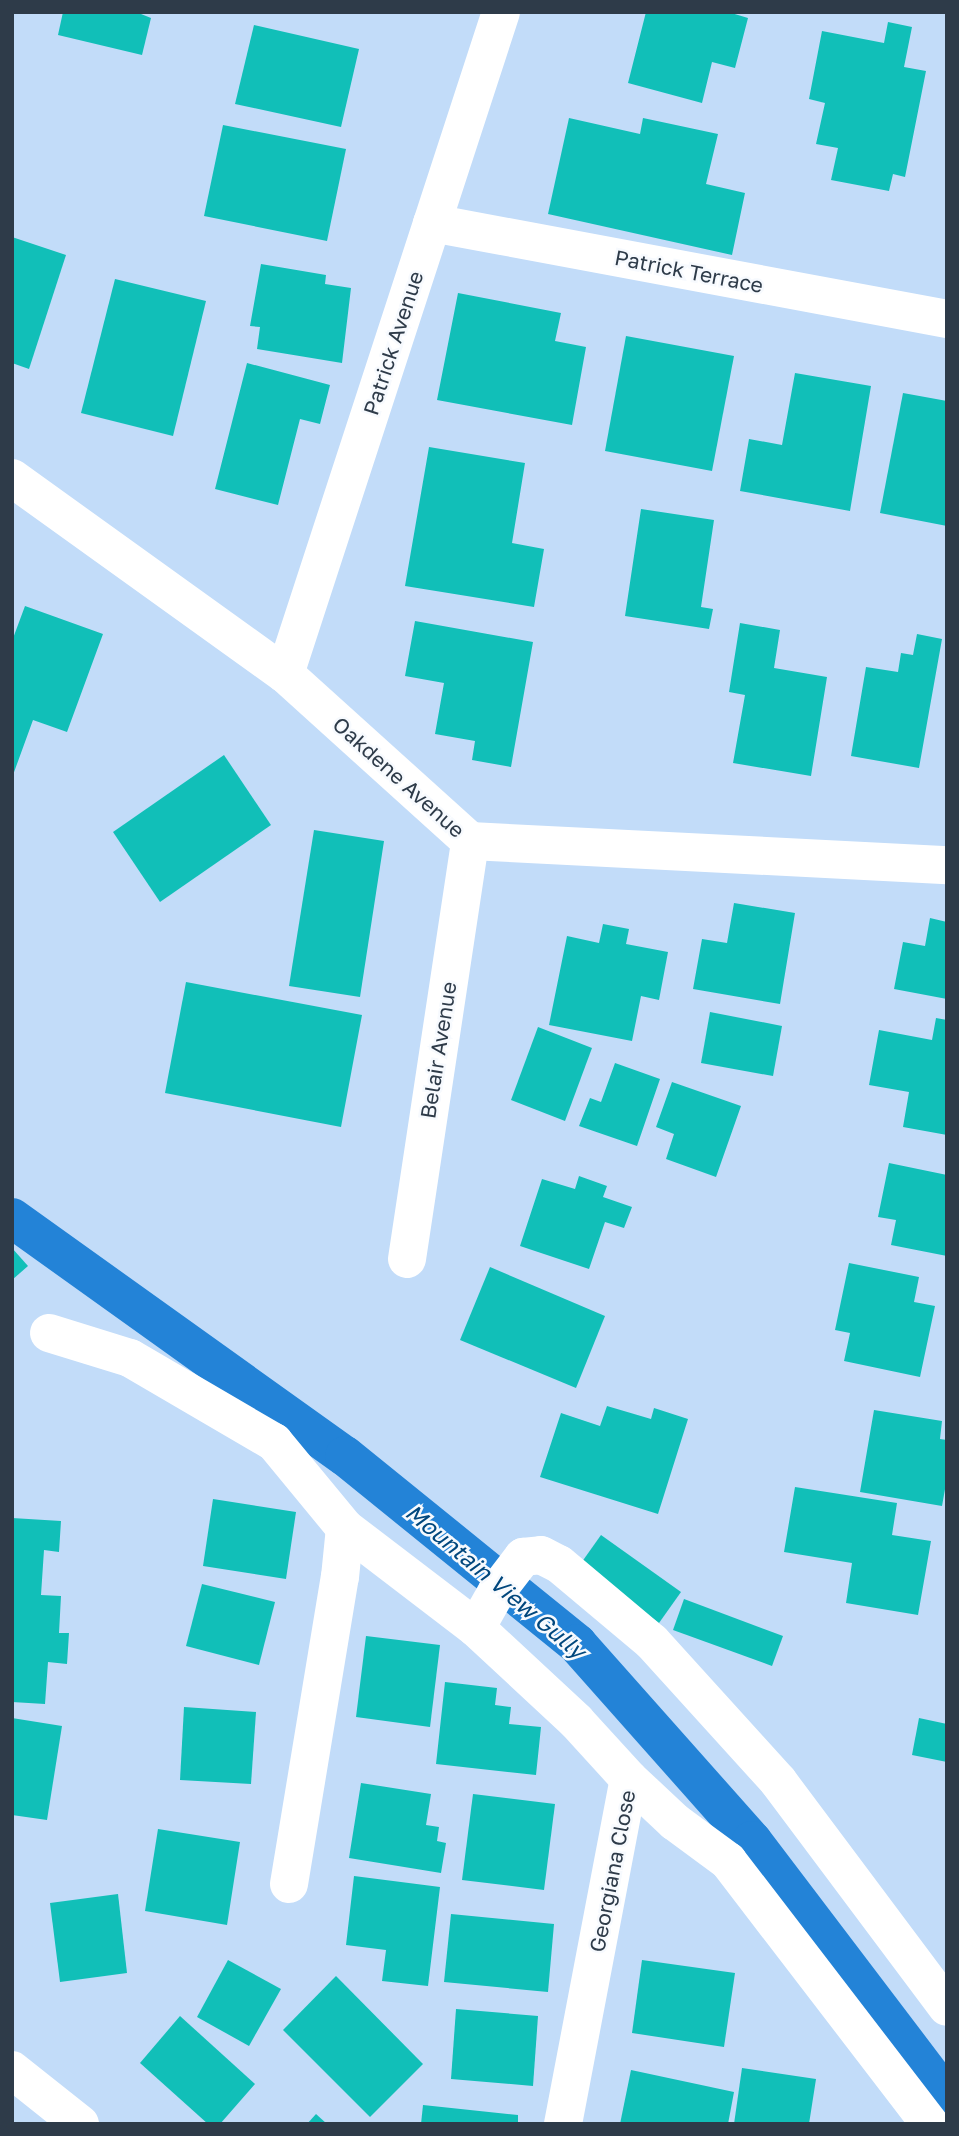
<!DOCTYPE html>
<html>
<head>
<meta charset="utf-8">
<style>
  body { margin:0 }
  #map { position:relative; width:959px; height:2136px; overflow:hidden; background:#c2dcf9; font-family:"Golos Text",sans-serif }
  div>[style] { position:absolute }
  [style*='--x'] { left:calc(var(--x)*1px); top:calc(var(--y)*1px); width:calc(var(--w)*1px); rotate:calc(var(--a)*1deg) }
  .canal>* { height:40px; margin:-20px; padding:0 20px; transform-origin:20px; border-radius:20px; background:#2383d7 }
  .building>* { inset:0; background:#11bfb8 }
  .street>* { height:38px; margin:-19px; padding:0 19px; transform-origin:19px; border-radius:19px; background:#fff }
  .secondary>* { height:38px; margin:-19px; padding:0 19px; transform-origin:19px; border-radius:19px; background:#fff }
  span { translate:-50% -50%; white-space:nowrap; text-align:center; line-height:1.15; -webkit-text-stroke:5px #f7fafe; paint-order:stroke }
  .street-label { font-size:21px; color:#2e3b49 }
  .water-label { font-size:23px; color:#01477d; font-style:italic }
  .frame { position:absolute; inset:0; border:14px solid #2e3b49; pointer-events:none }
</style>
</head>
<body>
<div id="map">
  <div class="canal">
    <div style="--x:12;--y:1218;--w:409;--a:35.6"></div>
    <div style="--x:345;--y:1456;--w:299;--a:39"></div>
    <div style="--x:577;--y:1644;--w:264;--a:48.4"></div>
    <div style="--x:752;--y:1841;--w:323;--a:52.8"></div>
  </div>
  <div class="building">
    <div style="clip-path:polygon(63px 12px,136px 12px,151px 18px,142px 55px,58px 35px)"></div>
    <div style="clip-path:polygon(646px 12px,728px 12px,748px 18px,735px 68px,712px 62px,702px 103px,628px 83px)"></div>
    <div style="clip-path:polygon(888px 22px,912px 27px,904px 67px,926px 71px,905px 177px,893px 174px,889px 191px,831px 180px,838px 148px,816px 144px,825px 103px,809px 99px,822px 31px,884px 43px)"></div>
    <div style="clip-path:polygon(254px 25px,359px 49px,341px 127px,235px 104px)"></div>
    <div style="clip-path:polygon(569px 118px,640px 134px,643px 118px,718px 134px,706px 184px,745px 193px,732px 255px,548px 214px)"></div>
    <div style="clip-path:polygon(223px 125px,346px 149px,327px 241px,204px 216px)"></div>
    <div style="clip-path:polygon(12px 237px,66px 255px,29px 369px,12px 363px)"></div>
    <div style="clip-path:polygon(261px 264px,326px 275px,325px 284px,351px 288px,342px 363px,257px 349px,260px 327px,250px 326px)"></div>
    <div style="clip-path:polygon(115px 279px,206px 301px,173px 436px,81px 413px)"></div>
    <div style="clip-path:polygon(458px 293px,561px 313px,555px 341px,586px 347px,572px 425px,437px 400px)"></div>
    <div style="clip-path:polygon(626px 336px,734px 356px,712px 471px,605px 451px)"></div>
    <div style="clip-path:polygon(247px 363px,330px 385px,320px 424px,300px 419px,278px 505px,215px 489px)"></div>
    <div style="clip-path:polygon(795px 373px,871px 386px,850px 511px,740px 491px,749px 439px,782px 445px)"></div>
    <div style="clip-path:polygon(903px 393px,947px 401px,947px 526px,880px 513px)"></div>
    <div style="clip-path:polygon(429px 447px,525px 463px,512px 543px,544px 549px,534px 607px,405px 586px)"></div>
    <div style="clip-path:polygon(641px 509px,714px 520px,701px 607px,713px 609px,709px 629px,625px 616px)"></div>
    <div style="clip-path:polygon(25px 606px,103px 634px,67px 732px,33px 720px,13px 775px,12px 641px)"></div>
    <div style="clip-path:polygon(415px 621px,533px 642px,511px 767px,472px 760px,475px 741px,435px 734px,444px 683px,405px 676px)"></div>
    <div style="clip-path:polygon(740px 623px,780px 630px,774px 668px,827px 677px,811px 776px,733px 763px,745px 695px,729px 692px)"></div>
    <div style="clip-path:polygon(917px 634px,942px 639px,919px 768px,851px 756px,866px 667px,898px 672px,901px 653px,913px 655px)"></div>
    <div style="clip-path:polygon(224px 755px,271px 825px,160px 902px,113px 832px)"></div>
    <div style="clip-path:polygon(314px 830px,384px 841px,360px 997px,289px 986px)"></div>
    <div style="clip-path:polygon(734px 903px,795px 913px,780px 1004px,693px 989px,702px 939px,727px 943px)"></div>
    <div style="clip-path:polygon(930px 918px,947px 922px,947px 999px,894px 989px,903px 942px,925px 946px)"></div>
    <div style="clip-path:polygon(603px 924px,629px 929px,626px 944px,668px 952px,659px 1000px,641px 996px,632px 1041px,549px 1025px,567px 936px,599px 943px)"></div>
    <div style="clip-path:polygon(186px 982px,362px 1015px,341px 1127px,165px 1093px)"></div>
    <div style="clip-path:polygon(710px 1012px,782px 1026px,773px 1076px,701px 1063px)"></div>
    <div style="clip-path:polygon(936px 1018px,947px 1020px,947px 1135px,903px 1127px,909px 1092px,869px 1085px,879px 1030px,932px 1040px)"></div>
    <div style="clip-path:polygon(538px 1027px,592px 1048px,565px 1121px,511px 1100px)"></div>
    <div style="clip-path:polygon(615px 1063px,660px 1079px,637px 1146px,579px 1126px,590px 1098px,601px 1102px)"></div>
    <div style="clip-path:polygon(672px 1082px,741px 1106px,716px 1177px,666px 1159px,674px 1134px,656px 1127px)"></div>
    <div style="clip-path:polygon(889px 1163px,947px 1175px,947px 1256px,891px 1245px,896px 1220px,878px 1217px)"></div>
    <div style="clip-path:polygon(579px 1176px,607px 1186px,603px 1197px,632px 1207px,624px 1228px,605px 1222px,589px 1269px,520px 1246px,542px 1179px,575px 1189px)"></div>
    <div style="clip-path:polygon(12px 1248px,28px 1266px,12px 1280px)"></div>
    <div style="clip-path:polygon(849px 1263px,919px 1277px,914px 1302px,935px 1306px,920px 1377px,844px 1361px,850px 1333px,835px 1330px)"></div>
    <div style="clip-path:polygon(490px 1267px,605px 1316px,576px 1388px,460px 1340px)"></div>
    <div style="clip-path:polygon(607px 1406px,651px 1419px,654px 1408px,688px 1419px,658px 1514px,540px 1477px,561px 1413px,600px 1426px)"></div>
    <div style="clip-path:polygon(874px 1410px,942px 1421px,940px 1439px,947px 1440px,947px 1478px,942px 1506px,860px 1492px)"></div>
    <div style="clip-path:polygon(795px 1487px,897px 1503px,892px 1535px,931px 1541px,918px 1615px,846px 1603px,852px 1563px,784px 1552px)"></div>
    <div style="clip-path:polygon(213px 1499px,296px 1512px,286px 1579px,203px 1566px)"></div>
    <div style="clip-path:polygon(12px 1518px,61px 1521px,59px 1552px,44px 1550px,41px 1595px,61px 1596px,59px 1633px,69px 1633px,67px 1664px,48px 1662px,45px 1704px,12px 1702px)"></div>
    <div style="clip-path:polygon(601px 1535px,681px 1592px,659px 1623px,579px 1566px)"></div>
    <div style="clip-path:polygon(202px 1584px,275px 1602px,259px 1665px,186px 1646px)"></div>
    <div style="clip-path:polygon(684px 1599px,783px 1636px,772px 1666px,673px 1630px)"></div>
    <div style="clip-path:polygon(366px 1636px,440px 1645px,430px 1727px,356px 1717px)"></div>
    <div style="clip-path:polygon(445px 1682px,497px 1688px,495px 1705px,511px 1707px,509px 1724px,541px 1727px,536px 1775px,436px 1764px)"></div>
    <div style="clip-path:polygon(184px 1707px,256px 1712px,251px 1784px,180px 1780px)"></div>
    <div style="clip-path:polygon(12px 1718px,62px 1726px,47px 1820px,12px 1815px)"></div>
    <div style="clip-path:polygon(919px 1718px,947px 1724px,947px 1762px,912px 1755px)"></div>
    <div style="clip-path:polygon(361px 1783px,431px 1794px,426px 1825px,439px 1827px,437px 1841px,446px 1843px,441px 1873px,349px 1858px)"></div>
    <div style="clip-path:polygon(473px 1794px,555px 1804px,544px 1890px,462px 1880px)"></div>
    <div style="clip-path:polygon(158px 1829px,240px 1842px,227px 1925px,145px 1911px)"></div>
    <div style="clip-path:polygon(354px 1876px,440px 1887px,428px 1986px,382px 1981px,386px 1950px,346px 1945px)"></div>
    <div style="clip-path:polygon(118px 1894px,127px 1973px,60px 1982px,50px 1903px)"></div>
    <div style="clip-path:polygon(451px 1914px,554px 1924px,548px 1992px,444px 1982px)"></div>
    <div style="clip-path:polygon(228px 1960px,281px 1989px,249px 2046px,197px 2017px)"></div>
    <div style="clip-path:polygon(642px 1960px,735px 1973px,724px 2047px,632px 2033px)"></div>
    <div style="clip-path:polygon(336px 1976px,423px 2064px,370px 2117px,283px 2030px)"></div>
    <div style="clip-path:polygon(456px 2009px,538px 2016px,533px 2086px,451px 2079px)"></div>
    <div style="clip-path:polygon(180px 2016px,255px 2084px,220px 2124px,208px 2124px,140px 2063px)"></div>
    <div style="clip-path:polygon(742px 2068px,816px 2079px,809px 2124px,734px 2124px)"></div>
    <div style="clip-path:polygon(631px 2070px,734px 2092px,728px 2124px,620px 2124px)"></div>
    <div style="clip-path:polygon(423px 2105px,518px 2115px,518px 2124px,421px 2124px)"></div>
    <div style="clip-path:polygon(316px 2114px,327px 2124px,307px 2124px)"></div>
  </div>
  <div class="street">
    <div style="--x:432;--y:223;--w:524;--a:10.56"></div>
    <div style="--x:12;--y:478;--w:336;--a:35.7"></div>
    <div style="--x:285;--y:674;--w:249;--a:42.1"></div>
    <div style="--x:470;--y:841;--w:478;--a:2.9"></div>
    <div style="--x:285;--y:674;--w:696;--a:-71.93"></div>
    <div style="--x:407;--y:1259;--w:423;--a:-81.4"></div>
    <div style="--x:49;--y:1333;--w:85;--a:17.2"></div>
    <div style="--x:130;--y:1358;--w:167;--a:30.3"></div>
    <div style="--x:274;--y:1442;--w:112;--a:50.5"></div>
    <div style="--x:476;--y:1628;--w:43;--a:-60.4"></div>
    <div style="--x:497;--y:1591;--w:43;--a:-52.6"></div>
    <div style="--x:523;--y:1557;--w:18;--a:-6"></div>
    <div style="--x:541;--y:1555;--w:20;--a:27"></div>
    <div style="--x:559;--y:1564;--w:121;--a:40"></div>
    <div style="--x:652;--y:1642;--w:188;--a:47.8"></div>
    <div style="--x:778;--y:1781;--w:282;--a:53.2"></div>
    <div style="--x:289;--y:1884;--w:311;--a:-80.6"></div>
    <div style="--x:340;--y:1577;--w:49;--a:-84.2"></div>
    <div style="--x:345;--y:1528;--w:165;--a:37.4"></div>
    <div style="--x:476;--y:1628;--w:137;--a:42.9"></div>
    <div style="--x:576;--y:1721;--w:79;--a:47.6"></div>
    <div style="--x:563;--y:2124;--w:351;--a:-79.2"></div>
    <div style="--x:629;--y:1779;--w:63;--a:43.1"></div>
    <div style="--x:675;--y:1822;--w:66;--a:36.3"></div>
    <div style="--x:728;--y:1861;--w:332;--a:52.5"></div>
  </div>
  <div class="secondary">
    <div style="--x:12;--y:2070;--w:87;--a:38.5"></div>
  </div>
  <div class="street-label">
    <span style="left:689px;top:271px;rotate:11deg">Patrick Terrace</span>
    <span style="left:393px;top:343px;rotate:-72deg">Patrick Avenue</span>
    <span style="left:399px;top:777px;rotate:42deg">Oakdene Avenue</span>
    <span style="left:438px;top:1050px;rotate:-81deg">Belair Avenue</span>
    <span style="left:612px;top:1871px;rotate:-79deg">Georgiana Close</span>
  </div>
  <div class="water-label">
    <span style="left:496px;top:1581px;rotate:40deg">Mountain View Gully</span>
  </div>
  <div class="frame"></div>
</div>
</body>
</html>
